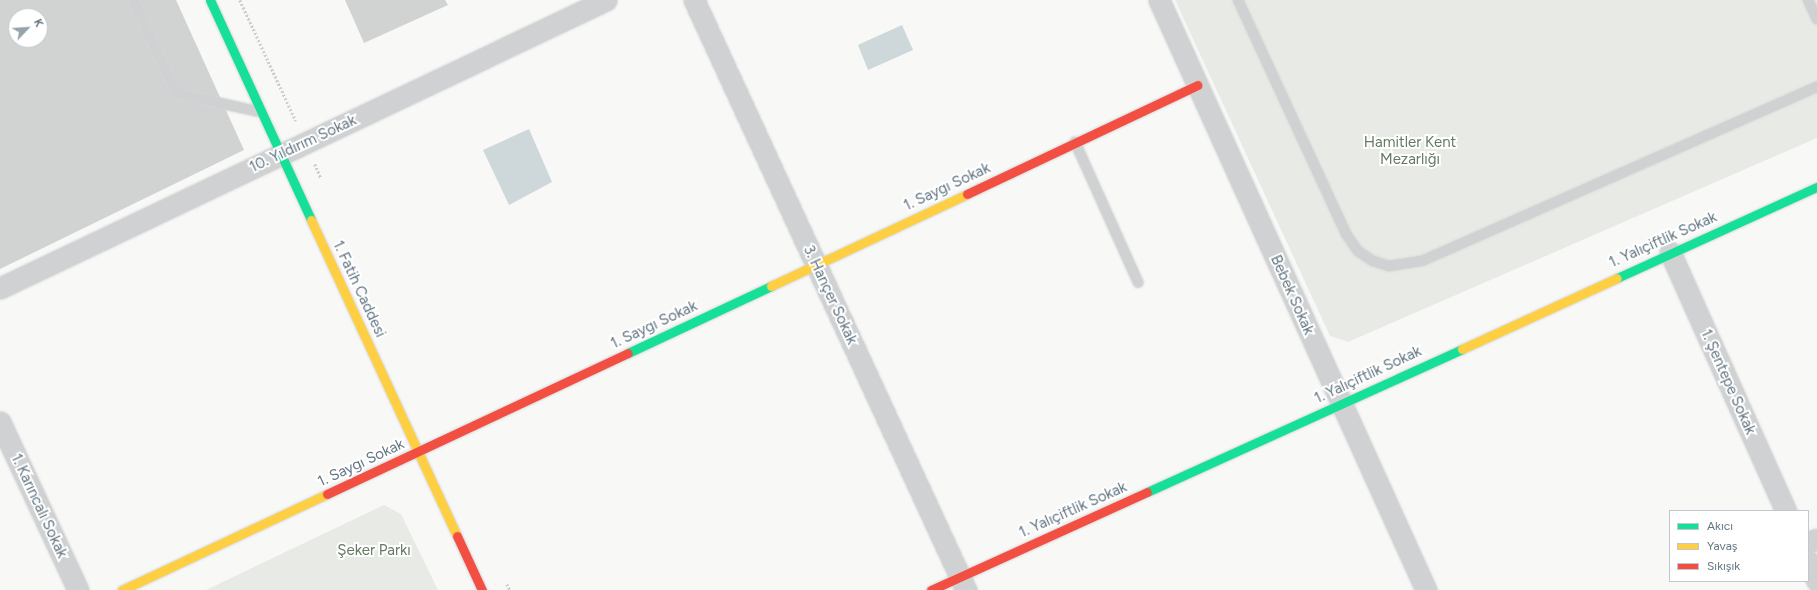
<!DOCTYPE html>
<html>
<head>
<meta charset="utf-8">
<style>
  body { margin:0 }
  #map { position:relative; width:1817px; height:590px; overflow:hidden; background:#f8f8f7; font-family:Figtree,sans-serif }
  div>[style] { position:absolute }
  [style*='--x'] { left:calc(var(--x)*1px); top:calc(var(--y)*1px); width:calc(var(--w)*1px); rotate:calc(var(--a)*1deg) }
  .green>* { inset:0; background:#e8ebe5 }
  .water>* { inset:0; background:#ced7d9 }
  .building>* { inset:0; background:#d1d3d3 }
  .path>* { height:2.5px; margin-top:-1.25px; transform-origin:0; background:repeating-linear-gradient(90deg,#cdcece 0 2px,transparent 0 4px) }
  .roads { filter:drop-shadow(0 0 1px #d4d6d6) drop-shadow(0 0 1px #d4d6d6) }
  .lane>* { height:10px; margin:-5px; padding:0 5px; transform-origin:5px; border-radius:5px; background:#cfd1d2 }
  .street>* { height:21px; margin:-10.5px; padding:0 10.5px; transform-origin:10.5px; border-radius:10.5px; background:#cfd1d2 }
  .fast>* { height:9px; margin:-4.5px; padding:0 4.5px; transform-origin:4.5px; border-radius:4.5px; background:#16e098 }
  .slow>* { height:9px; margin:-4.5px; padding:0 4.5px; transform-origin:4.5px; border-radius:4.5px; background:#ffcf43 }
  .jam>* { height:9px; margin:-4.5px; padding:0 4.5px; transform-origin:4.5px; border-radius:4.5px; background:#f24e42 }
  span { translate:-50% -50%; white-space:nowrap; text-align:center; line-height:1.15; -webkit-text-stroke:4px #fff; paint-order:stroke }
  .park-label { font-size:15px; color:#667a62 }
  .street-label { font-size:15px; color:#627582 }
  .legend { position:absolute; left:1669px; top:510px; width:140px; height:72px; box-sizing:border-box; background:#fff; border:1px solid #c0c8cd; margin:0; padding:5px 7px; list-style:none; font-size:12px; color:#627582 }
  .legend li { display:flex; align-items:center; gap:8px; height:20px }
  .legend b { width:20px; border:1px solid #c0c8cd }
  .north { position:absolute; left:8px; top:8px; width:40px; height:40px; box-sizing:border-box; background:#fff; border:1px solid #c0c8cd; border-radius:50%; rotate:65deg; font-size:11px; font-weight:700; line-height:16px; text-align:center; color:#627582 }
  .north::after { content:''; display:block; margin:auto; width:14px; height:18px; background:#96a3ab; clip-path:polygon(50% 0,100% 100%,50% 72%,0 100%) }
</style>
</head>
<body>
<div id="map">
  <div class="green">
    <div style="clip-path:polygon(1175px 0,1817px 0,1817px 138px,1348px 342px,1330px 336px)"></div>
    <div style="clip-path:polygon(384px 505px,401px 514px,438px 590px,206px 590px)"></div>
  </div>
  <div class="water">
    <div style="clip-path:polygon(902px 25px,913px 50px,868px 70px,858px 45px)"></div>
    <div style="clip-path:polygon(529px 129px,552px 182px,509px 205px,483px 150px)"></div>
  </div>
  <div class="building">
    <div style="clip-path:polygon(evenodd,0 0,176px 0,244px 150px,0 269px,0 0,16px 16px,40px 16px,40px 40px,16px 40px,16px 16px)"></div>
    <div style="clip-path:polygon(345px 0,445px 0,448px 5px,364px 43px)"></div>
  </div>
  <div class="path">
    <div style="--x:240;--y:0;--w:133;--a:65.2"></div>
    <div style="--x:315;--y:164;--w:15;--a:67"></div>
    <div style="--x:507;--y:584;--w:7;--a:63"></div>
  </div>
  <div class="roads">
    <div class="lane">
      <div style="--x:133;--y:0;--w:104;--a:64.9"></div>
      <div style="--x:177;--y:94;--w:86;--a:12.1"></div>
      <div style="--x:1238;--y:0;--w:258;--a:65.2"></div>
      <div style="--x:1346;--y:234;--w:21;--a:55"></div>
      <div style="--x:1358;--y:251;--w:18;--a:34"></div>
      <div style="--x:1373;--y:261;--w:17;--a:17"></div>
      <div style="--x:1389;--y:266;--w:33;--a:-9"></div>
      <div style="--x:1422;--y:261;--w:432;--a:-23.8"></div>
      <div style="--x:1808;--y:0;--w:21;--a:65"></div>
      <div style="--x:1075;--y:142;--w:154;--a:65.8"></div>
    </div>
    <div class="street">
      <div style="--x:694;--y:0;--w:650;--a:65.25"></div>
      <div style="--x:1159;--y:0;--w:648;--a:65.65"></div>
      <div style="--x:1670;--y:252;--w:284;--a:65.9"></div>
      <div style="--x:0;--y:288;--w:671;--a:-25.42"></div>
      <div style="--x:0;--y:422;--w:185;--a:65.1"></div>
      <div style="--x:1808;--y:542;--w:9;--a:-18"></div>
      <div style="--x:1808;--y:561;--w:22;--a:66"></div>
    </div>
    <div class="fast">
      <div style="--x:210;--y:0;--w:242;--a:65.3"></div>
      <div style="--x:1617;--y:278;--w:220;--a:-24.5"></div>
      <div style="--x:628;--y:353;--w:158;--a:-25.1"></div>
      <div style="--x:1147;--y:492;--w:346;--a:-24.4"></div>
    </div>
    <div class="slow">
      <div style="--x:311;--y:220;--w:348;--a:65.2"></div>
      <div style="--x:771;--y:286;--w:217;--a:-25.1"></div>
      <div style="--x:1462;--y:349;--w:170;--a:-24.6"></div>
      <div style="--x:122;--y:590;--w:226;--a:-25.1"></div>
    </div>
    <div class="jam">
      <div style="--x:967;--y:194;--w:255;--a:-25.3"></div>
      <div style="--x:327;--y:494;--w:332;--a:-25.1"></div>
      <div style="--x:457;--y:536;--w:60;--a:65.2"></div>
      <div style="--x:931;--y:590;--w:237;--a:-24.4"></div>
    </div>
  </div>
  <div class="park-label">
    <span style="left:1410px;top:151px">Hamitler Kent<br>Mezarlığı</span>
    <span style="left:374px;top:551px">Şeker Parkı</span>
  </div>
  <div class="street-label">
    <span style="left:303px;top:144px;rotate:-25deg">10. Yıldırım Sokak</span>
    <span style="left:947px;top:187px;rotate:-25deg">1. Saygı Sokak</span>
    <span style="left:1663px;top:240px;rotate:-24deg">1. Yalıçiftlik Sokak</span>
    <span style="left:359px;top:289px;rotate:65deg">1. Fatih Caddesi</span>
    <span style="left:830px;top:295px;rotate:65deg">3. Hançer Sokak</span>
    <span style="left:1292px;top:295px;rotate:66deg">Bebek Sokak</span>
    <span style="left:654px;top:325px;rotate:-25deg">1. Saygı Sokak</span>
    <span style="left:1368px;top:375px;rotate:-25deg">1. Yalıçiftlik Sokak</span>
    <span style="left:1728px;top:382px;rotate:66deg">1. Şentepe Sokak</span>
    <span style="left:361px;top:463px;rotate:-25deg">1. Saygı Sokak</span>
    <span style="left:39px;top:506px;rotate:65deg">1. Karıncalı Sokak</span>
    <span style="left:1073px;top:510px;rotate:-24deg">1. Yalıçiftlik Sokak</span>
  </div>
  <ul class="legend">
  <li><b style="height:5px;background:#16e098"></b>Akıcı</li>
  <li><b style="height:5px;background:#ffcf43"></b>Yavaş</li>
  <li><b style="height:5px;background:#f24e42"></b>Sıkışık</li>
  </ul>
  <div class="north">K</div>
</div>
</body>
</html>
